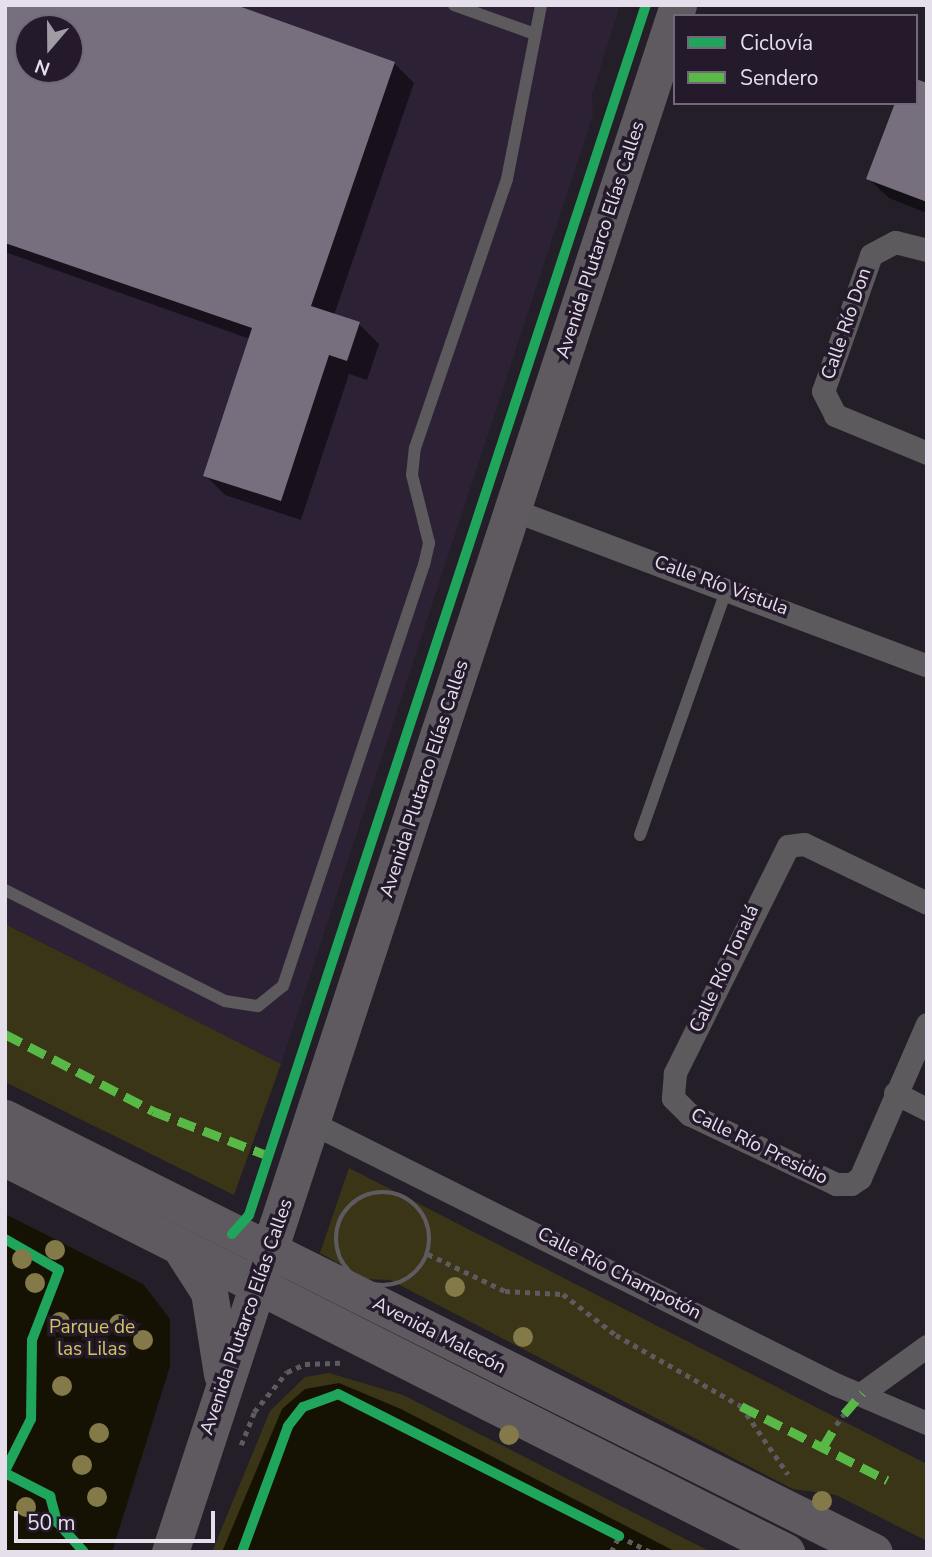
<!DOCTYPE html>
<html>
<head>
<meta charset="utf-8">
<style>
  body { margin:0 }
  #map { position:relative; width:932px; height:1557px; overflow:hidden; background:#231e27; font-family:"Nunito Sans",sans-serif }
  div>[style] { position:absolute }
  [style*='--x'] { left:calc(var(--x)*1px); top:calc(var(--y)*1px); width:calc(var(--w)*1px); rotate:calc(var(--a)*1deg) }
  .built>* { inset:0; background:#2d2135 }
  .green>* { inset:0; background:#3b3517 }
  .water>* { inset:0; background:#151204 }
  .shadow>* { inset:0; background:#0007 }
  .building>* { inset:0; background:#786f7e }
  .path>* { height:4.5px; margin-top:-2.25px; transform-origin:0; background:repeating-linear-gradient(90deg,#5e5b60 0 5px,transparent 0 10px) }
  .path>.ring { margin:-2.25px; padding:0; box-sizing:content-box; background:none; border:4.5px solid #5e5b60; border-radius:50% }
  .lane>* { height:12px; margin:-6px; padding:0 6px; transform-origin:6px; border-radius:6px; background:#5c5a5d }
  .street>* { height:23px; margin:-11.5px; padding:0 11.5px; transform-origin:11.5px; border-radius:11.5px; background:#5c5a5d }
  .primary>* { height:37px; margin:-18.5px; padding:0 18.5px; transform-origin:18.5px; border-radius:18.5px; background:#5e5a60 }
  .quiet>* { height:9px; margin-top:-4.5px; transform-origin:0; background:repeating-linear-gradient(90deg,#58b947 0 18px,transparent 0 27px) }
  .cycleway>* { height:10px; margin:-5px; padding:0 5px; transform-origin:5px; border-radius:5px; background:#20a55d }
  .trees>* { width:20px; height:20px; margin:-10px; border-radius:50%; background:#847a49 }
  span { translate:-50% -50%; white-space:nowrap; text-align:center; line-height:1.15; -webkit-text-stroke:7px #241a2b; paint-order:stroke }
  .street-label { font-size:19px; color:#e5dfeb }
  .park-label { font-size:19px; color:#d3c564 }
  .frame { position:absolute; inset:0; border:7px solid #e5dfeb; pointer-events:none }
  .legend { position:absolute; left:673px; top:14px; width:245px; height:91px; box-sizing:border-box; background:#241a2b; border:2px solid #716978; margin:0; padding:9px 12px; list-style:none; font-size:21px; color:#e5dfeb }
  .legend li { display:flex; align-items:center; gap:14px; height:35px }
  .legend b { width:35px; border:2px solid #716978 }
  .north { position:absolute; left:14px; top:14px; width:70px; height:70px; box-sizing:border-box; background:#241a2b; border:2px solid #716978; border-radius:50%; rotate:200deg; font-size:19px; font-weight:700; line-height:28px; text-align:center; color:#e5dfeb }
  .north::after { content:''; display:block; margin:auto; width:24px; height:32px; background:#a19ba6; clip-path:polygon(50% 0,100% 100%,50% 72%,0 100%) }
  .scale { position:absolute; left:14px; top:1511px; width:201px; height:32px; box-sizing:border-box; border:4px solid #e5dfeb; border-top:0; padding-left:9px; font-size:21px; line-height:24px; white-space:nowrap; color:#e5dfeb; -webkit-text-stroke:5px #241a2b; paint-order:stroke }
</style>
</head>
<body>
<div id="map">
  <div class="built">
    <div style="clip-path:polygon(evenodd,5px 5px,620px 5px,592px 95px,593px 115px,281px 1064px,5px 924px,5px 5px,28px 28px,70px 28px,70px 70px,28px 70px,28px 28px)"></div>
  </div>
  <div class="green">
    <div style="clip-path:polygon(5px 924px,281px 1064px,234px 1195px,5px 1082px)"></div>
    <div style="clip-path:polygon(349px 1168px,927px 1464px,927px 1541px,836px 1495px,793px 1489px,390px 1280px,367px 1279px,320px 1253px)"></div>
    <div style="clip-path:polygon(329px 1373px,403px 1395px,711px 1552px,212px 1552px,270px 1411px,305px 1377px)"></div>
  </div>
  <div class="water">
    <div style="clip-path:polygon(5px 1214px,143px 1284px,170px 1319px,170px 1366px,112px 1552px,5px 1552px)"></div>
    <div style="clip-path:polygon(339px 1383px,401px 1409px,676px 1552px,222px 1552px,282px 1409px,305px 1389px)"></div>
  </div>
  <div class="shadow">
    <div style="clip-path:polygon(evenodd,5px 5px,394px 63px,414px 83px,334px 315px,359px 324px,379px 344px,367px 380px,349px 374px,301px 520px,225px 495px,205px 475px,250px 339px,5px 252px,5px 5px,28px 28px,70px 28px,70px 70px,28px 70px,28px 28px)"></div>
    <div style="clip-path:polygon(927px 85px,927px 213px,889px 198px,868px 178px)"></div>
  </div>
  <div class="building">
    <div style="clip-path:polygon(evenodd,5px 5px,236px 5px,395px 62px,311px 306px,360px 322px,347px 361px,329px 355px,281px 501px,203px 476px,252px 328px,5px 243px,5px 5px,28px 28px,70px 28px,70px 70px,28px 70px,28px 28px)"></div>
    <div style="clip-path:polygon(916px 79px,927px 83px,927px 202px,866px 179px,895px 103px,916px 103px)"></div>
  </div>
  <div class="path">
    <div class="ring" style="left:336px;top:1192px;width:89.5px;height:89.5px"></div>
    <div style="--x:5;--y:1239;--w:62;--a:29.9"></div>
    <div style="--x:59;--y:1270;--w:75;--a:111.1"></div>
    <div style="--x:32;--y:1340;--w:79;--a:90.7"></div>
    <div style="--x:31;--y:1419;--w:58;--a:116.6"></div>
    <div style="--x:428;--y:1254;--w:85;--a:25.7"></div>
    <div style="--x:505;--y:1291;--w:58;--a:3"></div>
    <div style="--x:563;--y:1294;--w:67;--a:37.7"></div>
    <div style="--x:616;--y:1335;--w:144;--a:29.6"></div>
    <div style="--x:741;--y:1406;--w:83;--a:55.3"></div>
    <div style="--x:836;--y:1425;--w:14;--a:-54"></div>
    <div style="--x:241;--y:1445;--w:35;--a:-68"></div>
    <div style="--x:254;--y:1412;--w:52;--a:-50.5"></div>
    <div style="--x:287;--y:1372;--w:20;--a:-24"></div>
    <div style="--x:305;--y:1364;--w:35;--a:-2"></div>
    <div style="--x:5;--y:1473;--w:51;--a:27.1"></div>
    <div style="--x:50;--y:1496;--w:27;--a:75"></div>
    <div style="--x:57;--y:1522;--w:40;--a:48"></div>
    <div style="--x:242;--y:1552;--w:134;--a:-69.9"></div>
    <div style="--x:288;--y:1426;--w:24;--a:-52"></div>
    <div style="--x:303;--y:1407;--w:37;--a:-20"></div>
    <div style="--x:338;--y:1394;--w:315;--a:26.8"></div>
    <div style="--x:611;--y:1552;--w:18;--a:-63"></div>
    <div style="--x:619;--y:1536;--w:36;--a:27"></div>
  </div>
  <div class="lane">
    <div style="--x:454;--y:5;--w:83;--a:19.7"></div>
    <div style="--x:640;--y:835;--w:262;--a:-70.6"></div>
    <div style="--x:5;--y:890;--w:246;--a:26.8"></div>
    <div style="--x:225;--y:1001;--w:33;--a:9"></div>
    <div style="--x:258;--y:1006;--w:32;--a:-39"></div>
    <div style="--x:283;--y:986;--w:444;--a:-71.5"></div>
    <div style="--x:424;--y:565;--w:23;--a:-77"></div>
    <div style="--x:429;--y:543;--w:70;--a:-104"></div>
    <div style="--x:412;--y:475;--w:27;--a:-84"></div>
    <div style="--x:415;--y:448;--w:284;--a:-71.1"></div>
    <div style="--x:507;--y:179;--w:177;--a:-78.9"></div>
  </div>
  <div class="street">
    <div style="--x:927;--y:250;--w:33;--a:-166"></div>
    <div style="--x:895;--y:242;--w:27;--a:152"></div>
    <div style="--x:871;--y:255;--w:144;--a:109.4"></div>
    <div style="--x:823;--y:391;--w:27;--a:63"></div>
    <div style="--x:835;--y:415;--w:100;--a:22.4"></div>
    <div style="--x:513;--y:510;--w:442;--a:20.6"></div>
    <div style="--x:927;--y:903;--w:136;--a:-154.4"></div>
    <div style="--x:804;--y:844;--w:16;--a:173"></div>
    <div style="--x:788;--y:846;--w:254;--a:116.5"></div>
    <div style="--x:675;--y:1073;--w:25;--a:95"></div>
    <div style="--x:673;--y:1098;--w:23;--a:45"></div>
    <div style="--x:689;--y:1114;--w:163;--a:25.5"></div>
    <div style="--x:836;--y:1184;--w:15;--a:0"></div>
    <div style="--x:851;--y:1184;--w:11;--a:-34"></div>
    <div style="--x:860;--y:1178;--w:168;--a:-66.5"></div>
    <div style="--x:895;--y:1093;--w:36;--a:27"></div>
    <div style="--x:312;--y:1123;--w:585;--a:26.52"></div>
    <div style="--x:835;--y:1384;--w:100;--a:23"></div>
    <div style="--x:862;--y:1393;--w:80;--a:-35.9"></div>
  </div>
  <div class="primary">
    <div style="--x:5;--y:1118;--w:971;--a:26.54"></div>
    <div style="--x:5;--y:1158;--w:875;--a:26.77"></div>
    <div style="--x:182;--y:1250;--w:50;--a:57.3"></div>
    <div style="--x:209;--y:1292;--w:83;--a:81"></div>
    <div style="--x:170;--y:1552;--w:1628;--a:-71.82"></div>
  </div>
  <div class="quiet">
    <div style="--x:5;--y:1034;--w:167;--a:27.5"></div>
    <div style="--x:153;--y:1111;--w:124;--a:21.2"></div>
    <div style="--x:741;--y:1406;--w:164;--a:26.9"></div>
    <div style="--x:844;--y:1414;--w:28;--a:-49"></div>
    <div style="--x:823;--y:1447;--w:26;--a:-59"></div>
  </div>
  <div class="cycleway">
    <div style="--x:232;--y:1234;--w:25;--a:-48"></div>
    <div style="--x:249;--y:1215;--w:1273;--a:-71.84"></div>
    <div style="--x:5;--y:1239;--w:62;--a:29.9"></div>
    <div style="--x:59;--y:1270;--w:75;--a:111.1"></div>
    <div style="--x:32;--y:1340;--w:79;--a:90.7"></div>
    <div style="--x:31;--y:1419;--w:58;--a:116.6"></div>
    <div style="--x:5;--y:1473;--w:51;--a:27.1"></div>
    <div style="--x:50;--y:1496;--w:27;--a:75"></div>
    <div style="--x:57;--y:1522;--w:40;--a:48"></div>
    <div style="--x:242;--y:1552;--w:134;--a:-69.9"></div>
    <div style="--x:288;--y:1426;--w:24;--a:-52"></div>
    <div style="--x:303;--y:1407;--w:37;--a:-20"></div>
    <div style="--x:338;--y:1394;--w:315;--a:26.8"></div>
  </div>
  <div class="trees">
    <div style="left:55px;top:1250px"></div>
    <div style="left:22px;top:1259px"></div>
    <div style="left:35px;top:1283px"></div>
    <div style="left:455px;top:1287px"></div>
    <div style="left:60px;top:1322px"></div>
    <div style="left:119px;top:1324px"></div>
    <div style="left:523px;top:1337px"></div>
    <div style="left:143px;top:1340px"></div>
    <div style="left:62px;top:1386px"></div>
    <div style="left:99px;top:1433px"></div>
    <div style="left:509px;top:1435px"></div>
    <div style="left:82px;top:1465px"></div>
    <div style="left:97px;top:1497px"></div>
    <div style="left:822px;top:1501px"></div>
    <div style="left:26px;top:1507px"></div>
  </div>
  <div class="street-label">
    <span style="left:601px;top:240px;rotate:-72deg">Avenida Plutarco Elías Calles</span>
    <span style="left:847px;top:324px;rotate:-71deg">Calle Río Don</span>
    <span style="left:721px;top:586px;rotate:20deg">Calle Río Vistula</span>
    <span style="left:425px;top:779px;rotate:-72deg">Avenida Plutarco Elías Calles</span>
    <span style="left:725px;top:969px;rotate:-65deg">Calle Río Tonalá</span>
    <span style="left:759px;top:1147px;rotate:26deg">Calle Río Presidio</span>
    <span style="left:619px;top:1274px;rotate:27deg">Calle Río Champotón</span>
    <span style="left:247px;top:1317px;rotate:-71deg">Avenida Plutarco Elías Calles</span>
    <span style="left:439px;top:1336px;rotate:27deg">Avenida Malecón</span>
  </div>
  <div class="park-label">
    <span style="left:92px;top:1339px">Parque de<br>las Lilas</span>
  </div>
  <div class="frame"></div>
  <ul class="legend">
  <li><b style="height:9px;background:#20a55d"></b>Ciclovía</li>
  <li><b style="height:9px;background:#58b947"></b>Sendero</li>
  </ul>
  <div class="north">N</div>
  <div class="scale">50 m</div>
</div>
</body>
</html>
